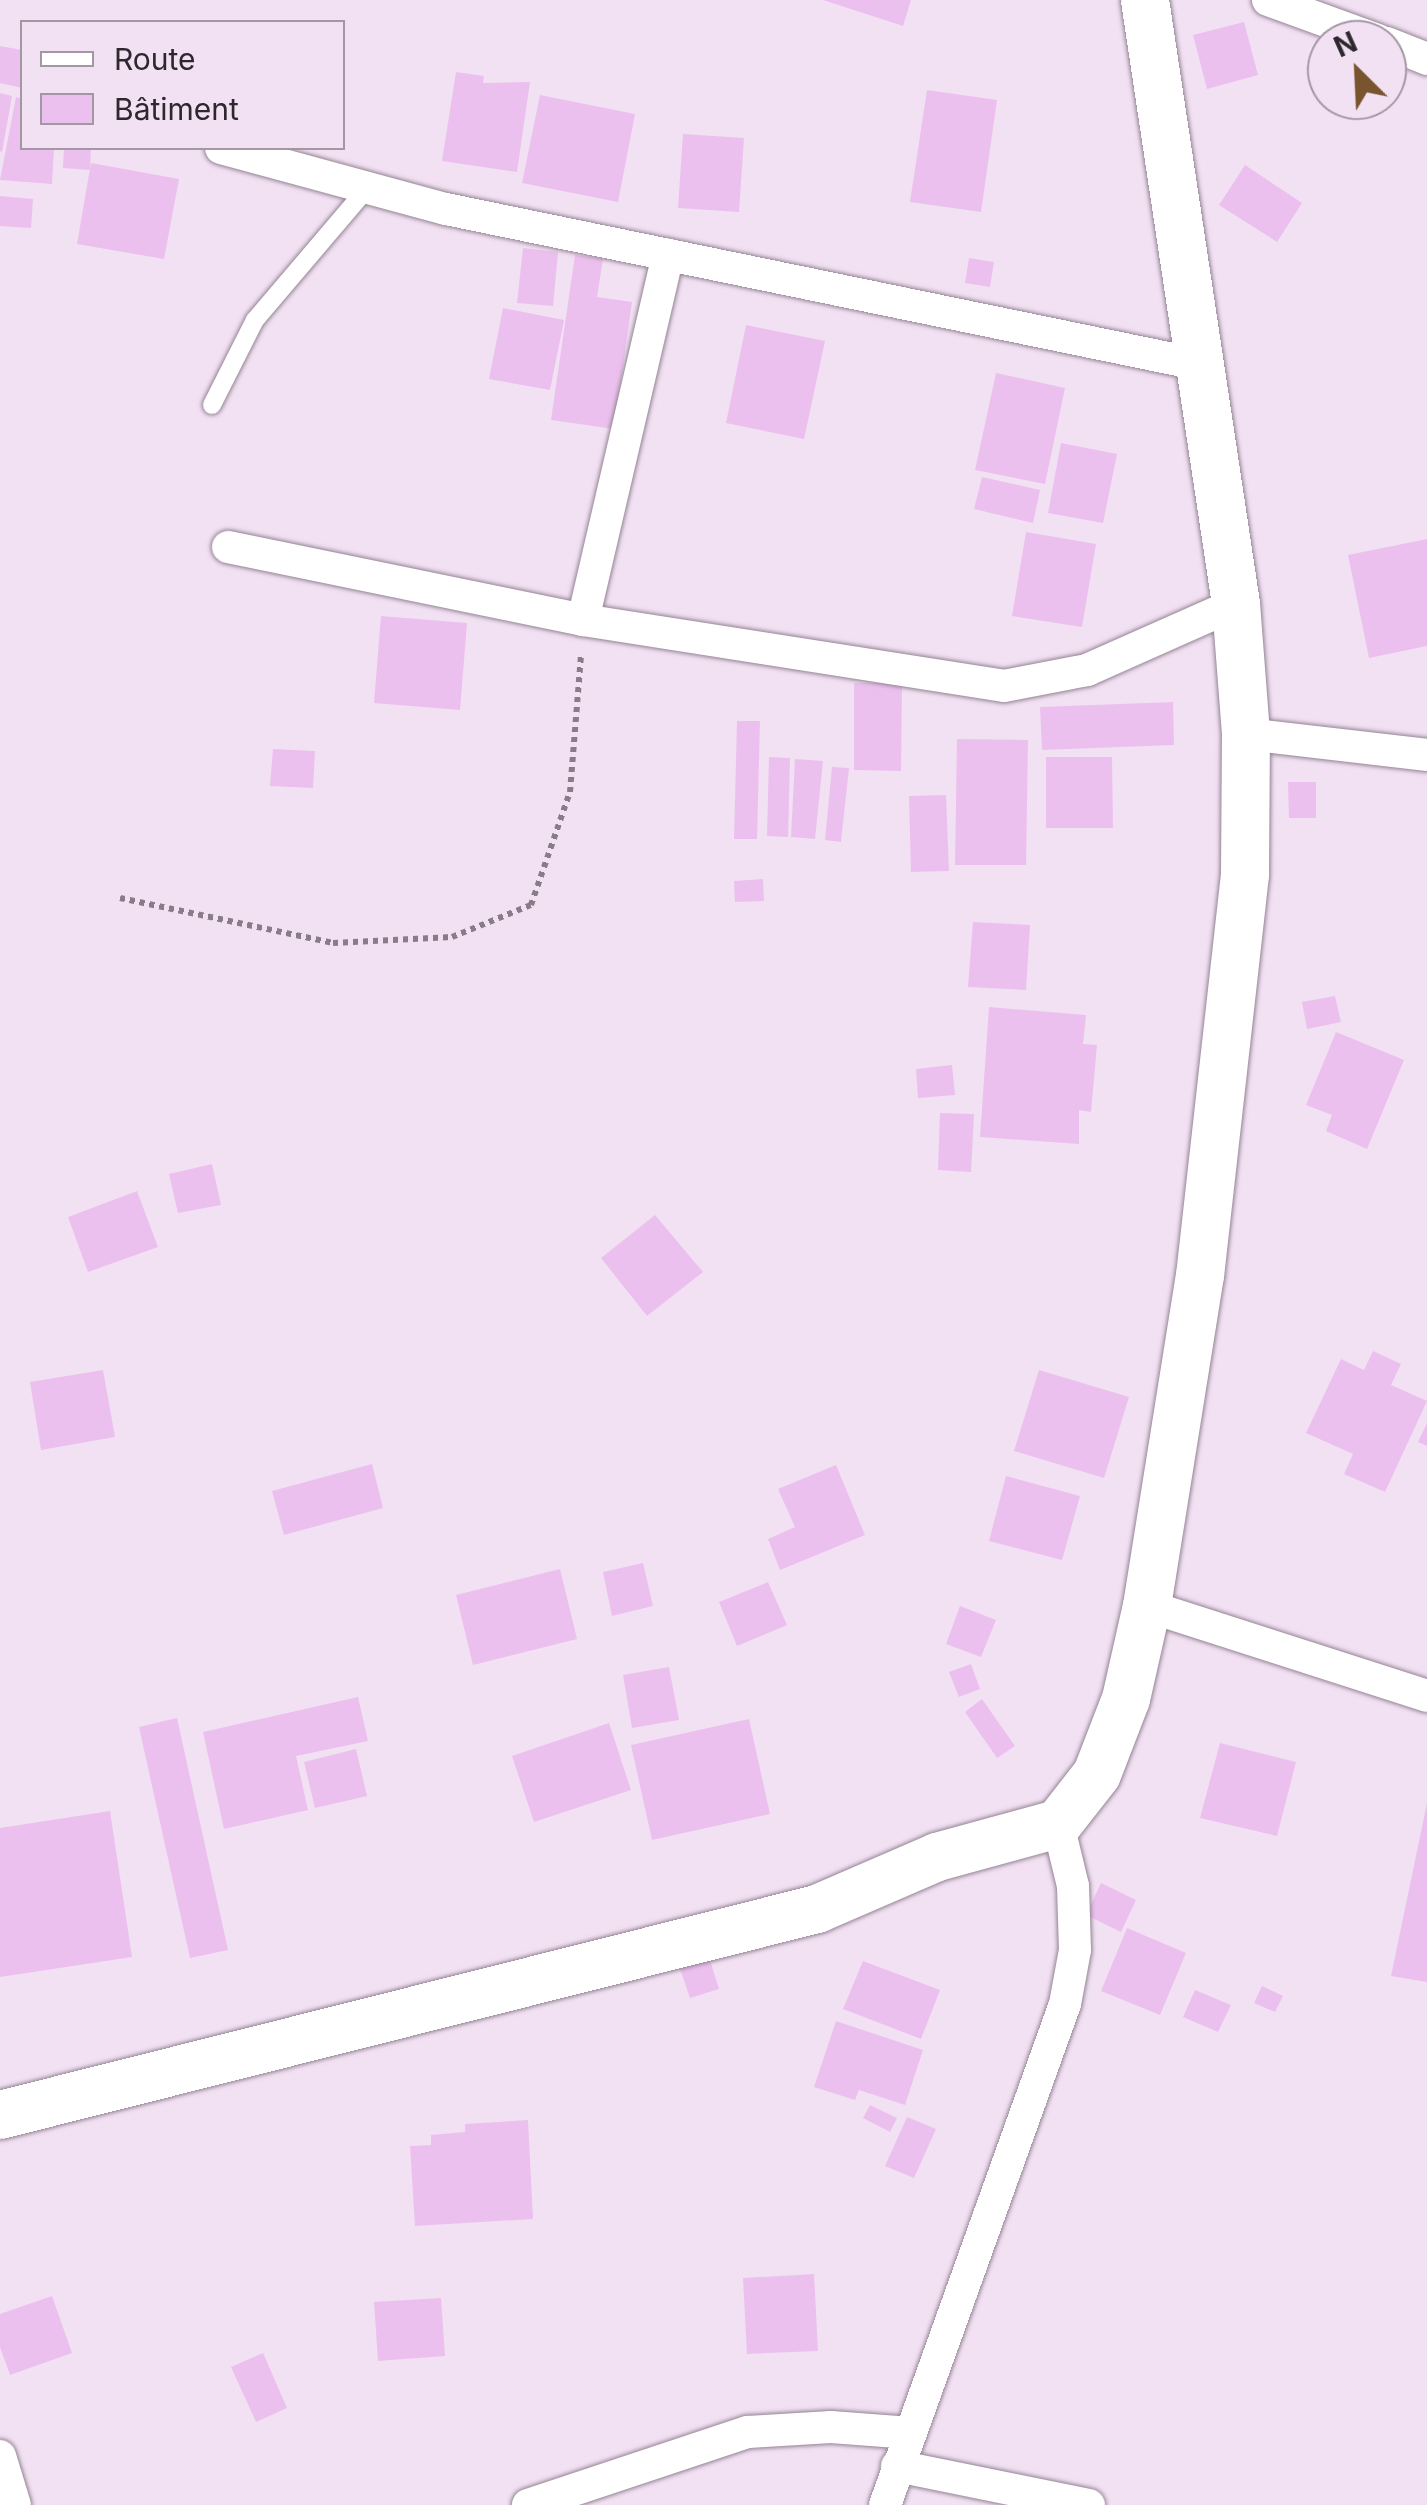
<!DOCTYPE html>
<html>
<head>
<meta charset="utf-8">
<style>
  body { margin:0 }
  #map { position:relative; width:1427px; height:2505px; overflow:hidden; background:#f2e1f3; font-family:Inter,sans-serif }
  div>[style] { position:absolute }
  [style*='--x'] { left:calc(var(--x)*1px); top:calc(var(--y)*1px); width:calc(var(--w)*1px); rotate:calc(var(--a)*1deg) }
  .building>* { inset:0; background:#ecc0ee }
  .path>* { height:6px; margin-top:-3px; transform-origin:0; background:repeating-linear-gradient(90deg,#887c88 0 5px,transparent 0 10px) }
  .roads { filter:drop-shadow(0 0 2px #948494) drop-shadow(0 0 2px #948494) }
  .service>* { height:18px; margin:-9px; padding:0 9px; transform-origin:9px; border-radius:9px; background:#fff }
  .minor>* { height:32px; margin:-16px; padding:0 16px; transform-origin:16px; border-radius:16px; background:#fff }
  .secondary>* { height:48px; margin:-24px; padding:0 24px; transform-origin:24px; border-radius:24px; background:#fff }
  span { translate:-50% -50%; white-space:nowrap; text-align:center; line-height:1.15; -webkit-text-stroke:8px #f2e1f3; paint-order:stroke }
  .legend { position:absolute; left:20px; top:20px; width:325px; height:130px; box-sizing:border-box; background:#f2e1f3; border:2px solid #a497a4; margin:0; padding:12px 18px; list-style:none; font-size:30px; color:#2e272e }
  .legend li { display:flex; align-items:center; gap:20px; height:50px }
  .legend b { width:50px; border:2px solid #a497a4 }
  .north { position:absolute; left:1307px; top:20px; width:100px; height:100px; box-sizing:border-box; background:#f2e1f3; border:2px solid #a497a4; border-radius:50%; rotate:336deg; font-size:28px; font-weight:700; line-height:40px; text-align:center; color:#2e272e }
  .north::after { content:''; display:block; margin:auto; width:35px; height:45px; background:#78552e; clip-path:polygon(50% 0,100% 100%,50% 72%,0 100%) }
</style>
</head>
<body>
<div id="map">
  <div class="building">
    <div style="clip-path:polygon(823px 0,911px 0,903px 26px)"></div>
    <div style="clip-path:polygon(1244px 22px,1258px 75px,1207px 89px,1193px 35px)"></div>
    <div style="clip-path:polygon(0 46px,22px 50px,22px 88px,0 83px)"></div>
    <div style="clip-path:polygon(456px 72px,484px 76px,483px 83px,530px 82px,517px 172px,442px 161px)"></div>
    <div style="clip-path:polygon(927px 90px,997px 100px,981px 212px,910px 202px)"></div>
    <div style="clip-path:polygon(0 93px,12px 96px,2px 152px,0 151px)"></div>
    <div style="clip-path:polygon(540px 95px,635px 114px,618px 202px,522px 183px)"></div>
    <div style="clip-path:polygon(16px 97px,22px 99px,22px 148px,54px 148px,52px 184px,0 180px)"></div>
    <div style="clip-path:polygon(683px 134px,744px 138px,739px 212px,678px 208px)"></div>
    <div style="clip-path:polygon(64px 148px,91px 148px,90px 170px,63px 168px)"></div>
    <div style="clip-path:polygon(91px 163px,179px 179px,164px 259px,77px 244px)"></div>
    <div style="clip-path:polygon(1245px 165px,1302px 203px,1277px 242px,1219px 205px)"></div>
    <div style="clip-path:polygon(0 196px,33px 199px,31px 228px,0 226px)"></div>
    <div style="clip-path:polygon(523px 248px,558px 252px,553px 306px,517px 303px)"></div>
    <div style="clip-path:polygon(575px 255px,603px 259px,597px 297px,632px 302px,614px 429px,551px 420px)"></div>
    <div style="clip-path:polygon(969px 258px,994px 262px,990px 287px,965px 283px)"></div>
    <div style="clip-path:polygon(503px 308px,564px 320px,550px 390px,489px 379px)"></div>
    <div style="clip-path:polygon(746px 325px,825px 341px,804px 439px,726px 423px)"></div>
    <div style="clip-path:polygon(996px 373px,1065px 388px,1045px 484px,975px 470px)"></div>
    <div style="clip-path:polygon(1061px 443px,1117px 454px,1103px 523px,1048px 513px)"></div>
    <div style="clip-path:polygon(982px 477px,1040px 490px,1033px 523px,974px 509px)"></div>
    <div style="clip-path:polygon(1026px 532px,1096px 544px,1082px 627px,1012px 616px)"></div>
    <div style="clip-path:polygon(1427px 539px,1427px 646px,1369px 658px,1348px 555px)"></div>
    <div style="clip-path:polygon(381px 616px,467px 623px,460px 710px,374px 703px)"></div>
    <div style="clip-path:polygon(854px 683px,902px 683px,901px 771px,854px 770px)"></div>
    <div style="clip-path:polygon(1173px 702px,1174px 745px,1042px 750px,1040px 707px)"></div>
    <div style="clip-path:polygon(737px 721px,760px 721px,757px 839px,734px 839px)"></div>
    <div style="clip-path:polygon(957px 739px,1028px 740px,1026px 865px,955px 865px)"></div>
    <div style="clip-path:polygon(273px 749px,315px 751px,313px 788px,270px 786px)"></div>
    <div style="clip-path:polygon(769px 757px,790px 758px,788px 837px,767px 836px)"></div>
    <div style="clip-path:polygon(1046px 757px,1112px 757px,1113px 828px,1046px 828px)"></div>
    <div style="clip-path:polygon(795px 759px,823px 761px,815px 839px,791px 837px)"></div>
    <div style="clip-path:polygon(832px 767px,849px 768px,841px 842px,825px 840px)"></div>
    <div style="clip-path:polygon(1288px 782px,1316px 782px,1316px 818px,1289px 818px)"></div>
    <div style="clip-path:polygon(946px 795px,949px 871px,911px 872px,909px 796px)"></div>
    <div style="clip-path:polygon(763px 879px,764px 901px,735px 902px,734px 881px)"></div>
    <div style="clip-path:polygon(973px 922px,1030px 925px,1026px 990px,968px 987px)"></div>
    <div style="clip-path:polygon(1335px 996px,1341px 1022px,1307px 1029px,1302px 1002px)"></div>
    <div style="clip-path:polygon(989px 1007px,1086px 1015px,1083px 1044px,1097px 1045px,1091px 1112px,1079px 1110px,1079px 1144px,980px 1137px)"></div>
    <div style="clip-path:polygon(1336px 1032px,1404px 1060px,1367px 1149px,1326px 1131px,1332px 1115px,1306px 1105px)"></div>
    <div style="clip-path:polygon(952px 1065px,955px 1095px,918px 1098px,916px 1069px)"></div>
    <div style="clip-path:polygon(940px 1113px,974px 1114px,971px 1172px,938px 1170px)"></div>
    <div style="clip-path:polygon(212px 1164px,221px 1205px,178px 1213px,169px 1174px)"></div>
    <div style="clip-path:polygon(137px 1191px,158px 1247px,88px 1272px,68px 1217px)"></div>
    <div style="clip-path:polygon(655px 1215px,703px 1272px,647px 1316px,601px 1258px)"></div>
    <div style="clip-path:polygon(1373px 1351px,1401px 1364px,1391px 1385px,1427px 1401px,1385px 1492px,1344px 1474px,1353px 1454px,1306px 1433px,1341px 1359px,1364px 1370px)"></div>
    <div style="clip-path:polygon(103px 1370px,115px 1437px,41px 1450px,30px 1382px)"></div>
    <div style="clip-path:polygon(1039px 1370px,1129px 1397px,1104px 1478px,1014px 1451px)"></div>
    <div style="clip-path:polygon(1427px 1423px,1427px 1446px,1418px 1442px)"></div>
    <div style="clip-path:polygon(372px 1464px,383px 1508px,284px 1535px,272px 1491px)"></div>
    <div style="clip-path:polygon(836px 1465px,865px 1535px,780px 1570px,768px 1539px,795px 1527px,778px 1489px)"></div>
    <div style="clip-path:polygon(1006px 1476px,1080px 1496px,1062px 1560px,989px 1541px)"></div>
    <div style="clip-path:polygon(643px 1563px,653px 1606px,612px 1616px,603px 1572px)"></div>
    <div style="clip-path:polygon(560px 1569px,577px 1639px,473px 1665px,456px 1595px)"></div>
    <div style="clip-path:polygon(768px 1582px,787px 1625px,737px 1646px,719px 1602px)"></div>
    <div style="clip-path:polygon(960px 1606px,996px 1620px,981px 1657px,946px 1644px)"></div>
    <div style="clip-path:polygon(971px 1664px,980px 1689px,959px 1697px,949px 1672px)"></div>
    <div style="clip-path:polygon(669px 1667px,679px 1720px,632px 1728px,623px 1675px)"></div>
    <div style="clip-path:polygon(358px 1697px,368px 1741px,296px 1756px,308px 1810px,224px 1829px,203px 1732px)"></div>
    <div style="clip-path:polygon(982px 1699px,1015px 1746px,997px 1758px,965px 1712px)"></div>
    <div style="clip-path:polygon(177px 1718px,228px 1950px,190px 1958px,139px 1727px)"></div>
    <div style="clip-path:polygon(749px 1719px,770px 1814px,652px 1840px,631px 1745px)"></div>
    <div style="clip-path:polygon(609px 1723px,631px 1790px,534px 1822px,512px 1756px)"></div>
    <div style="clip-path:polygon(1220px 1743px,1296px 1762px,1277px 1836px,1200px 1818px)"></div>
    <div style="clip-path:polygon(356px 1749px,367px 1796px,315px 1808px,304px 1762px)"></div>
    <div style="clip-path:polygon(1427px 1803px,1427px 1982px,1391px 1976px)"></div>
    <div style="clip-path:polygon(110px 1811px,132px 1957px,0 1977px,0 1828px)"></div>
    <div style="clip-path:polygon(1101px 1883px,1136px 1900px,1121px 1932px,1086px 1915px)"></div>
    <div style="clip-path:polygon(1127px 1928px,1186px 1953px,1160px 2015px,1101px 1991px)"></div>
    <div style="clip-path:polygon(709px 1957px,719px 1989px,690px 1998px,679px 1966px)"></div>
    <div style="clip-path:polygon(863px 1961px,940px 1990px,921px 2039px,843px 2009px)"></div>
    <div style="clip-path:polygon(1262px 1986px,1283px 1996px,1275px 2012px,1254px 2003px)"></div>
    <div style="clip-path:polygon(1195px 1990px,1231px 2005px,1218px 2032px,1183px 2017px)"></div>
    <div style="clip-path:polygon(836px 2021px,923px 2050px,905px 2105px,859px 2090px,855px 2100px,814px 2087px)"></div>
    <div style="clip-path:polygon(870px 2105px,897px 2118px,890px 2132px,863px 2118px)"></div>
    <div style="clip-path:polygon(907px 2117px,936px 2129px,914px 2178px,885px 2166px)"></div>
    <div style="clip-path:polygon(528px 2120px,533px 2219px,415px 2226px,410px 2146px,431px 2145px,431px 2135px,465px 2132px,465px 2124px)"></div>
    <div style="clip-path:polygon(814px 2274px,818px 2351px,747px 2354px,743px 2278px)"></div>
    <div style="clip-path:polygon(52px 2296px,72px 2353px,10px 2375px,0 2347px,0 2314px)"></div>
    <div style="clip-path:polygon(441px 2298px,445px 2356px,378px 2361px,374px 2302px)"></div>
    <div style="clip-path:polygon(263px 2353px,287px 2408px,256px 2422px,231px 2367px)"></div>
  </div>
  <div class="path">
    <div style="--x:120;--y:898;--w:218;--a:11.9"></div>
    <div style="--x:333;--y:943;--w:119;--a:-2.9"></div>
    <div style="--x:452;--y:937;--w:85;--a:-22.1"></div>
    <div style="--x:531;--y:905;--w:120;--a:-71"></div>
    <div style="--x:570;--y:792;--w:137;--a:-85.4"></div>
  </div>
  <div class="roads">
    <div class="service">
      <div style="--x:212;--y:405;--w:95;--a:-63.2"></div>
      <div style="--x:255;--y:320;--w:175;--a:-49.6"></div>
    </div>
    <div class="minor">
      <div style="--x:1268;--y:0;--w:117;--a:20"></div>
      <div style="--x:1387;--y:43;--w:43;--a:21.8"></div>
      <div style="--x:221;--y:148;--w:233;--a:15.2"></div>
      <div style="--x:446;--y:209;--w:772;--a:11.66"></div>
      <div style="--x:228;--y:547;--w:362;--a:11.6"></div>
      <div style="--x:583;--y:620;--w:426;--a:8.9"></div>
      <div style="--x:1004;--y:686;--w:85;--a:-10.9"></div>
      <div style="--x:1087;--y:670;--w:163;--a:-23.9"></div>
      <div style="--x:583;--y:620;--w:375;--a:-76.9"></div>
      <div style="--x:1246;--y:734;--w:182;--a:6.6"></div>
      <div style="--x:1147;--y:1606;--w:294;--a:17.8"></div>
      <div style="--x:0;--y:2456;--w:51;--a:73"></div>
      <div style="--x:897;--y:2466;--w:196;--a:11.5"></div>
      <div style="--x:528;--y:2505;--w:232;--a:-18.4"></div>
      <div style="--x:748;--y:2432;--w:83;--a:-3.4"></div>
      <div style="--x:831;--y:2427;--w:80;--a:4.3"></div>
      <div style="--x:885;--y:2505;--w:532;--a:-70.24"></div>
      <div style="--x:1065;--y:2004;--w:55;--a:-79.5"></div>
      <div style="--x:1075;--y:1950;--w:64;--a:-91.8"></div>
      <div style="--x:1073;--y:1886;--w:64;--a:-103.6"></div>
    </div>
    <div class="secondary">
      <div style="--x:0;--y:2115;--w:843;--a:-14.15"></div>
      <div style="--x:817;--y:1909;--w:131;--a:-23.4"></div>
      <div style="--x:937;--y:1857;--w:125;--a:-15.3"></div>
      <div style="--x:1058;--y:1824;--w:63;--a:-52"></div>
      <div style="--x:1097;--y:1774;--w:80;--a:-68.9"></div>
      <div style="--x:1126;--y:1699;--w:95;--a:-77.3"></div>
      <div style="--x:1147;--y:1606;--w:334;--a:-80.9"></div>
      <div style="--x:1200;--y:1276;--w:405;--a:-83.6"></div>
      <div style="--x:1245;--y:874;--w:140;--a:-89.6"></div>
      <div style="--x:1246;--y:734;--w:130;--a:-94.4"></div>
      <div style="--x:1236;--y:604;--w:611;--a:-98.57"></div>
    </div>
  </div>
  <ul class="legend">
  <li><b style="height:12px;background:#fff"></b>Route</li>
  <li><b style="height:28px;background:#ecc0ee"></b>Bâtiment</li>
  </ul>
  <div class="north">N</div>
</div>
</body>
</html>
